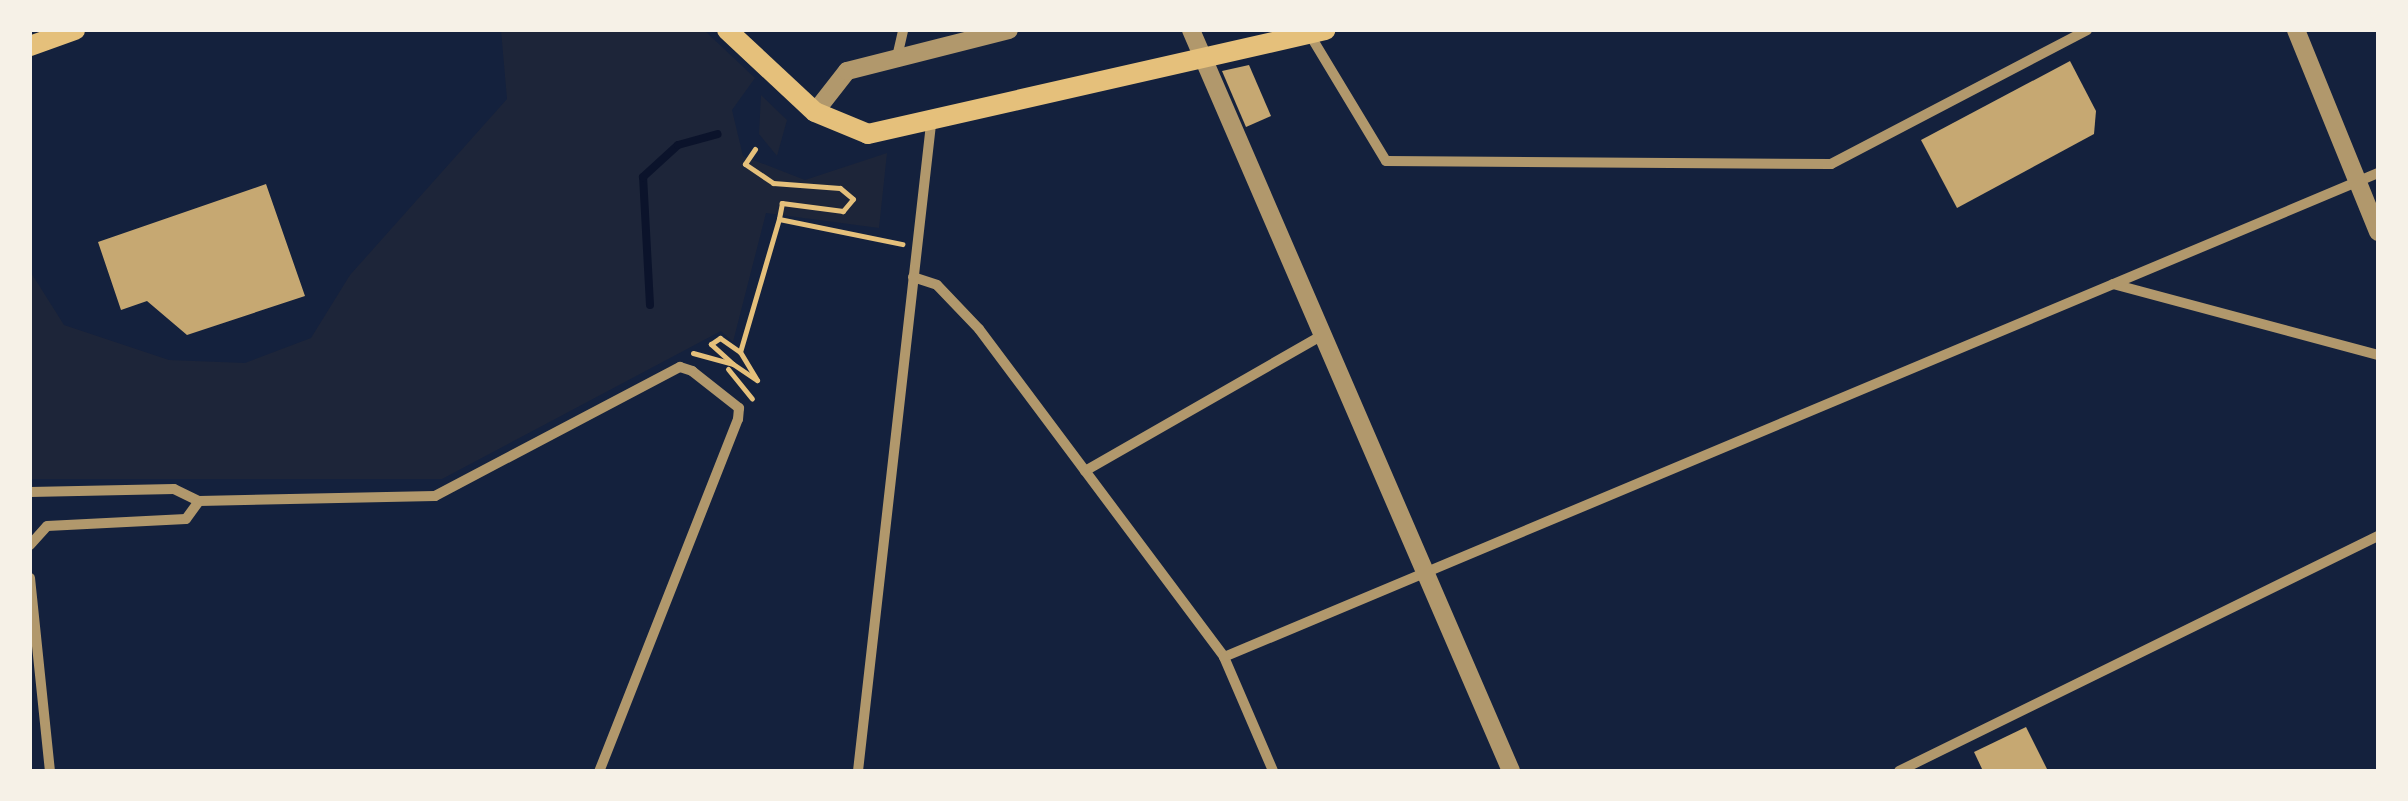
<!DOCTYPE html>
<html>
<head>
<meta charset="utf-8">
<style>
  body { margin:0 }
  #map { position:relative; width:2408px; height:801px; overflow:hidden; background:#14213d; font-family:Quicksand,sans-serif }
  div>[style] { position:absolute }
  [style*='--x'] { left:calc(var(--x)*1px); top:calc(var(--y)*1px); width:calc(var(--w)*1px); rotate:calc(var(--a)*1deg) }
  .green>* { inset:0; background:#1d2539 }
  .stream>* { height:8px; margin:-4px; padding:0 4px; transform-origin:4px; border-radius:4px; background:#0b132b }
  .building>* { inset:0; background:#c6a872 }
  .path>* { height:5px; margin:-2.5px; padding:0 2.5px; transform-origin:2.5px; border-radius:2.5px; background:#e5c07b }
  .minor>* { height:10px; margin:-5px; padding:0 5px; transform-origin:5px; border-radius:5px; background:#b1986c }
  .tertiary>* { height:18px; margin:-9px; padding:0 9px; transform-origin:9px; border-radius:9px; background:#b1986c }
  .secondary>* { height:20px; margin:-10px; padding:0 10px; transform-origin:10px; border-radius:10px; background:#e5c07b }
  span { translate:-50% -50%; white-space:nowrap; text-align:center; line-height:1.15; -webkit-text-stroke:10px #f6f1e7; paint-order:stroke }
  .frame { position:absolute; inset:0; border:32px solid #f6f1e7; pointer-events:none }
</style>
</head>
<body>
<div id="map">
  <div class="green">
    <div style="clip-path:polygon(501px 30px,704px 30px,755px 78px,732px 110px,743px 156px,805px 180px,887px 153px,879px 228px,766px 213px,733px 342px,721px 331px,442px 479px,30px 479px,30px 271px,64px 325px,169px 360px,245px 363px,311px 338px,350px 275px,507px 99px)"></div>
    <div style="clip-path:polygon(761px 95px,787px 120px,777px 156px,759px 134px)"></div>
  </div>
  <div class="stream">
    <div style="--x:650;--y:305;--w:128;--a:-93.1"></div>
    <div style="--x:643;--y:177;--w:47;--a:-42.4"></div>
    <div style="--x:678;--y:145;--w:41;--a:-15.4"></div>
  </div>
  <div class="building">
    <div style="clip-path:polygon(2070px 61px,2096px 111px,2094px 134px,1957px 208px,1921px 140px)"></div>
    <div style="clip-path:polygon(1249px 65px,1271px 116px,1246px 127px,1222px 71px)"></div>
    <div style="clip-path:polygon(266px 184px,305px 296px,187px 335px,147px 301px,121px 310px,98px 242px)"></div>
    <div style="clip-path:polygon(2026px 727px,2048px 771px,1983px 771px,1974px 752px)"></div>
  </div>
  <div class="path">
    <div style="--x:755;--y:149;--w:18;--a:124"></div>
    <div style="--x:745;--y:164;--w:34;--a:34"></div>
    <div style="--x:773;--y:183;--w:67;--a:4.3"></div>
    <div style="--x:840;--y:188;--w:17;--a:40"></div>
    <div style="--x:853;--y:199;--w:16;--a:130"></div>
    <div style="--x:843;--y:211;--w:62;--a:-172.5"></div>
    <div style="--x:782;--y:203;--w:16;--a:101"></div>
    <div style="--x:693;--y:353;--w:41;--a:15.4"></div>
    <div style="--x:733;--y:364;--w:30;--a:-138"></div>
    <div style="--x:711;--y:344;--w:11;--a:-34"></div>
    <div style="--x:720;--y:338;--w:24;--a:35"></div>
    <div style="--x:740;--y:352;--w:139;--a:-73.7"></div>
    <div style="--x:779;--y:219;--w:126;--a:11.5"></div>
    <div style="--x:733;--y:364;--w:29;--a:34"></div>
    <div style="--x:757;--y:380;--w:33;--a:-121"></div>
    <div style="--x:728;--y:369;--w:38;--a:51"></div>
  </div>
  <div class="minor">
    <div style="--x:1310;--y:35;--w:147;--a:58.9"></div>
    <div style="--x:1386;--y:161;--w:445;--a:0.4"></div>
    <div style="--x:1831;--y:164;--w:289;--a:-27.6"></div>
    <div style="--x:897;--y:57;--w:28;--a:-77"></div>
    <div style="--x:913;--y:277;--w:25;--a:18"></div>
    <div style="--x:937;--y:285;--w:61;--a:46.3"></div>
    <div style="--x:979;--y:329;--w:409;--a:53.2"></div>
    <div style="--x:1224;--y:657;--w:124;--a:66.7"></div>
    <div style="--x:2113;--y:284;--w:274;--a:15"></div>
    <div style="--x:1085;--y:471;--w:273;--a:-29.8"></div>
    <div style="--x:30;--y:492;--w:144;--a:-1.2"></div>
    <div style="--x:174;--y:489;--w:28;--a:26"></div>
    <div style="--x:199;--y:501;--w:236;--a:-1.2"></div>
    <div style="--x:435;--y:496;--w:277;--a:-27.8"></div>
    <div style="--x:680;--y:367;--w:13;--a:18"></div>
    <div style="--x:692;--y:371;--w:60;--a:38.2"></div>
    <div style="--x:739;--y:408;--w:11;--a:95"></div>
    <div style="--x:738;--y:419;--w:378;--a:111.5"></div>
    <div style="--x:30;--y:545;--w:25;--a:-48"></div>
    <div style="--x:47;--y:526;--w:139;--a:-2.9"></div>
    <div style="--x:186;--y:519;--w:22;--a:-54"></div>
    <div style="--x:30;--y:578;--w:194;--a:84.1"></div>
    <div style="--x:1224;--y:657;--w:1251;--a:-22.75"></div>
    <div style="--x:858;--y:771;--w:651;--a:-83.56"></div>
    <div style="--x:1899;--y:771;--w:534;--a:-26.13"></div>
  </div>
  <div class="tertiary">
    <div style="--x:1191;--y:30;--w:807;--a:66.64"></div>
    <div style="--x:2296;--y:30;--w:218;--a:67.9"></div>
    <div style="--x:815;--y:112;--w:52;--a:-52"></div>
    <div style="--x:847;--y:71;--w:167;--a:-14.2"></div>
  </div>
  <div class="secondary">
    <div style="--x:727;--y:30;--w:120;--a:43"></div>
    <div style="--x:815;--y:112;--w:57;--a:22.5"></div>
    <div style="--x:868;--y:134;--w:469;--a:-12.8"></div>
    <div style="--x:30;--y:46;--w:48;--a:-19.6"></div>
  </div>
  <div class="frame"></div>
</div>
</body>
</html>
